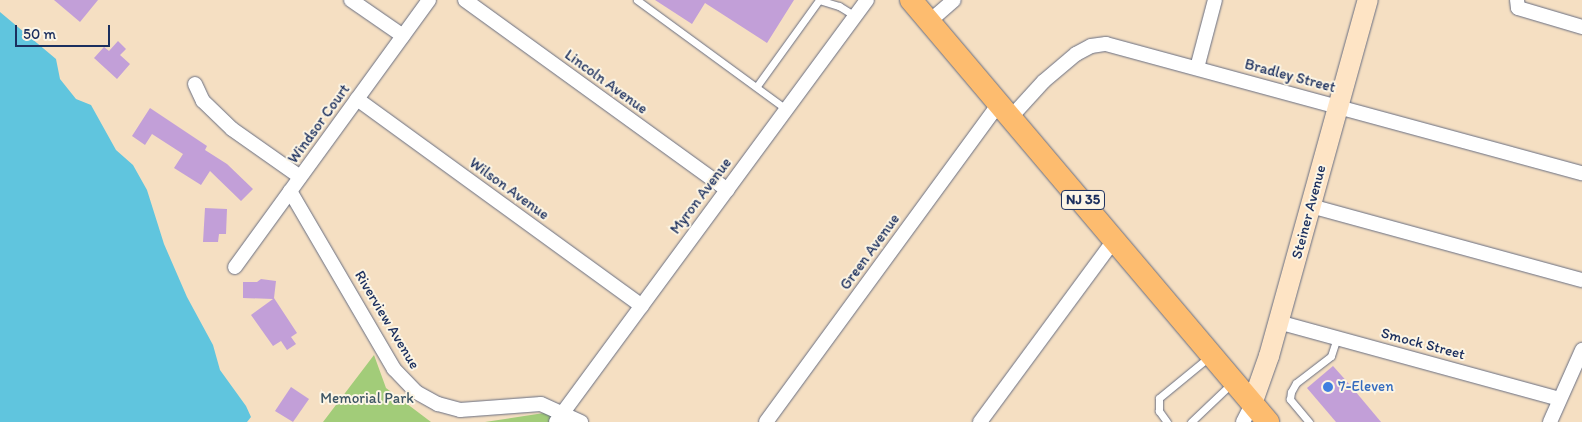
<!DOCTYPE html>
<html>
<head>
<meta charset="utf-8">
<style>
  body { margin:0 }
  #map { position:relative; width:1582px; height:422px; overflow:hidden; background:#f5dfc2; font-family:Itim,sans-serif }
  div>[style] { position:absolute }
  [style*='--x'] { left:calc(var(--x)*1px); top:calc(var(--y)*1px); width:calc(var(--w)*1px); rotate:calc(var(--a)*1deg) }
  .green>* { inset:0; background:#a2cc79 }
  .water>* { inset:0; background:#60c5de }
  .building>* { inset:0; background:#c29fd8 }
  .roads { filter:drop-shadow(0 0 1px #676d81) drop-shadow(0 0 1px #676d81) }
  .lane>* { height:7px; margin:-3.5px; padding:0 3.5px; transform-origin:3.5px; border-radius:3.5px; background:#fff }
  .street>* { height:14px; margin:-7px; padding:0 7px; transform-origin:7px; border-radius:7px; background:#fff }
  .secondary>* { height:20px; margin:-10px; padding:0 10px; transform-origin:10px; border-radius:10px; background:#fee4c5 }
  .primary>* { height:22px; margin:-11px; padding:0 11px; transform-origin:11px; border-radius:11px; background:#fdbc6f }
  .dots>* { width:14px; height:14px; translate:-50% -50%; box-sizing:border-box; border:2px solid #fcf5e5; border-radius:50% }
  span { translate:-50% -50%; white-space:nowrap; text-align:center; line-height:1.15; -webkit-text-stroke:4px #fcf5e5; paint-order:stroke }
  .shield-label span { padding:1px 4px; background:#fcf5e5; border:1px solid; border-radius:4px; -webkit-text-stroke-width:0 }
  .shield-label { font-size:14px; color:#1b2f5e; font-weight:700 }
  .street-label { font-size:15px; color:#1b2f5e }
  .shop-label { font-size:15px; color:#366cbe }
  .left { translate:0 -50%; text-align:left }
  .park-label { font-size:15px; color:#3d5665 }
  .scale { position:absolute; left:15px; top:25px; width:95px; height:22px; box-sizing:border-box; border:2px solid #1b2f5e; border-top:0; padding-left:6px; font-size:15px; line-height:18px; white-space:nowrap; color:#1b2f5e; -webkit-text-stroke:4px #fcf5e5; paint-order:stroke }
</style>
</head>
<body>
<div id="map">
  <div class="green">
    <div style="clip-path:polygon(374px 355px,386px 388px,431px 422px,323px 422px)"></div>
    <div style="clip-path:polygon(557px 411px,574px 422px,485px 422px)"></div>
  </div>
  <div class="water">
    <div style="clip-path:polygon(0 12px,56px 59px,60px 79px,76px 99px,91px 105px,116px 150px,133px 165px,147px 190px,164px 244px,187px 297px,213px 345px,220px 370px,246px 406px,251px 417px,247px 422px,0 422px)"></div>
  </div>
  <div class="building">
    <div style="clip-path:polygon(54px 0,98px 0,80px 22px)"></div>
    <div style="clip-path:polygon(655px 0,794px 0,767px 43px,705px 3px,692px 24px)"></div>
    <div style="clip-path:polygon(118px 41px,126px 49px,120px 55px,130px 64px,117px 79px,94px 58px,104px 47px,109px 51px)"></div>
    <div style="clip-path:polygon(150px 108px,207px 146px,205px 150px,227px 164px,253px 189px,241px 201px,210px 171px,201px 185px,174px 168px,183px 154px,152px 134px,145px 145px,132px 136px)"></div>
    <div style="clip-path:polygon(205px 208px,227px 209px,226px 234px,219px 234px,218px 242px,203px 242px)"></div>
    <div style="clip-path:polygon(261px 279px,276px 281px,274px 298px,297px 333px,291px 337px,296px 344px,287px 350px,281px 341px,273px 346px,251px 315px,273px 299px,243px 298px,243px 282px,257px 282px)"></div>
    <div style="clip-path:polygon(1333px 366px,1350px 385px,1381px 422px,1336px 422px,1307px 388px)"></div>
    <div style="clip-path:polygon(291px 387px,309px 399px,293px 422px,275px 411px)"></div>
  </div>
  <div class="roads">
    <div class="lane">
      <div style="--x:637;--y:0;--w:185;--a:36.2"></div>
      <div style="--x:757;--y:86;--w:106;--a:-54.2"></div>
      <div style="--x:819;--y:0;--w:21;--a:17"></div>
      <div style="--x:839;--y:6;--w:19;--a:32"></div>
      <div style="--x:1167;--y:422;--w:14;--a:-126"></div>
      <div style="--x:1159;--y:411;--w:13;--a:-90"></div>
      <div style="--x:1159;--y:398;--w:65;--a:-39.4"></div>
      <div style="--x:1191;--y:422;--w:57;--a:-43.6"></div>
      <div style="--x:1309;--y:422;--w:30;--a:-130"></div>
      <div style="--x:1290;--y:399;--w:7;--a:-82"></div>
      <div style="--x:1291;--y:392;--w:10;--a:-61"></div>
      <div style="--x:1296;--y:383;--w:44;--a:-37.6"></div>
      <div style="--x:1331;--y:356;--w:20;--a:-72"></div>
    </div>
    <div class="street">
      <div style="--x:351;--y:0;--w:63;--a:34.7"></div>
      <div style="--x:465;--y:0;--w:324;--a:35.9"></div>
      <div style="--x:1517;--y:0;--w:8;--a:83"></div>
      <div style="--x:1518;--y:8;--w:67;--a:16.5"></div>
      <div style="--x:931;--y:20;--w:30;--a:-41"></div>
      <div style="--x:1197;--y:68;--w:70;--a:-75.2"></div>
      <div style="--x:195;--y:84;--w:19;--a:65"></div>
      <div style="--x:203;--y:101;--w:40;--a:44"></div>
      <div style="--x:232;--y:129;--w:83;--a:35.2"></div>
      <div style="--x:357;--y:99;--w:352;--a:36"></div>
      <div style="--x:1012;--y:116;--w:47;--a:-47.6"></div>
      <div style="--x:1044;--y:81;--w:42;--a:-40.2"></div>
      <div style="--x:1076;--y:54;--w:17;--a:-28"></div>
      <div style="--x:1091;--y:46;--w:15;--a:-8"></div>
      <div style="--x:1106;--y:44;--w:493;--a:15.2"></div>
      <div style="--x:290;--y:191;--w:206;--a:59.7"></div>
      <div style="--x:394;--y:369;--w:32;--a:46"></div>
      <div style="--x:416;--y:392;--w:25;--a:29"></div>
      <div style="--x:438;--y:404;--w:23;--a:15"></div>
      <div style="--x:460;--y:410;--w:81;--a:-4.2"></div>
      <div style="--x:541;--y:404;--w:44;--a:24.2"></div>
      <div style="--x:1311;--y:206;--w:281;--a:15.3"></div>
      <div style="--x:235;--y:267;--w:330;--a:-54"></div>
      <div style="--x:1278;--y:322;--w:291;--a:15.3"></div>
      <div style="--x:556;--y:422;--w:524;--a:-53.61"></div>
      <div style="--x:766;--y:422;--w:396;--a:-53.8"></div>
      <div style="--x:980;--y:422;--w:227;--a:-53.6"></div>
      <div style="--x:1243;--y:422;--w:20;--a:-63"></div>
      <div style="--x:1550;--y:422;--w:79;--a:-66"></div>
    </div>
    <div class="secondary">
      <div style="--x:1252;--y:404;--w:51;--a:-70.5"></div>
      <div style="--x:1269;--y:356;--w:370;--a:-74.5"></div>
    </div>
    <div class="primary">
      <div style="--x:911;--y:0;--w:553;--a:49.77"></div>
    </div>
  </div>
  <div class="dots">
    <div style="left:1328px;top:387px;background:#3f7fe0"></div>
  </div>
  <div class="shield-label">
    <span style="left:1083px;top:200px">NJ 35</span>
  </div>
  <div class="street-label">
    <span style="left:1290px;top:76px;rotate:15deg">Bradley Street</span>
    <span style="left:606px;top:82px;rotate:36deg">Lincoln Avenue</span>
    <span style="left:319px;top:124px;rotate:-54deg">Windsor Court</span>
    <span style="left:509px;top:189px;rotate:36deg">Wilson Avenue</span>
    <span style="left:701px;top:196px;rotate:-53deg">Myron Avenue</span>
    <span style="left:1309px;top:212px;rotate:-75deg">Steiner Avenue</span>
    <span style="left:870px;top:252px;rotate:-54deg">Green Avenue</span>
    <span style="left:387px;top:320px;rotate:59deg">Riverview Avenue</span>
    <span style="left:1423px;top:344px;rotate:15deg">Smock Street</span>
  </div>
  <div class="shop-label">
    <span class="left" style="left:1338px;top:387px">7-Eleven</span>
  </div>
  <div class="park-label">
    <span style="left:367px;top:399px">Memorial Park</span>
  </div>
  <div class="scale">50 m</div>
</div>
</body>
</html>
